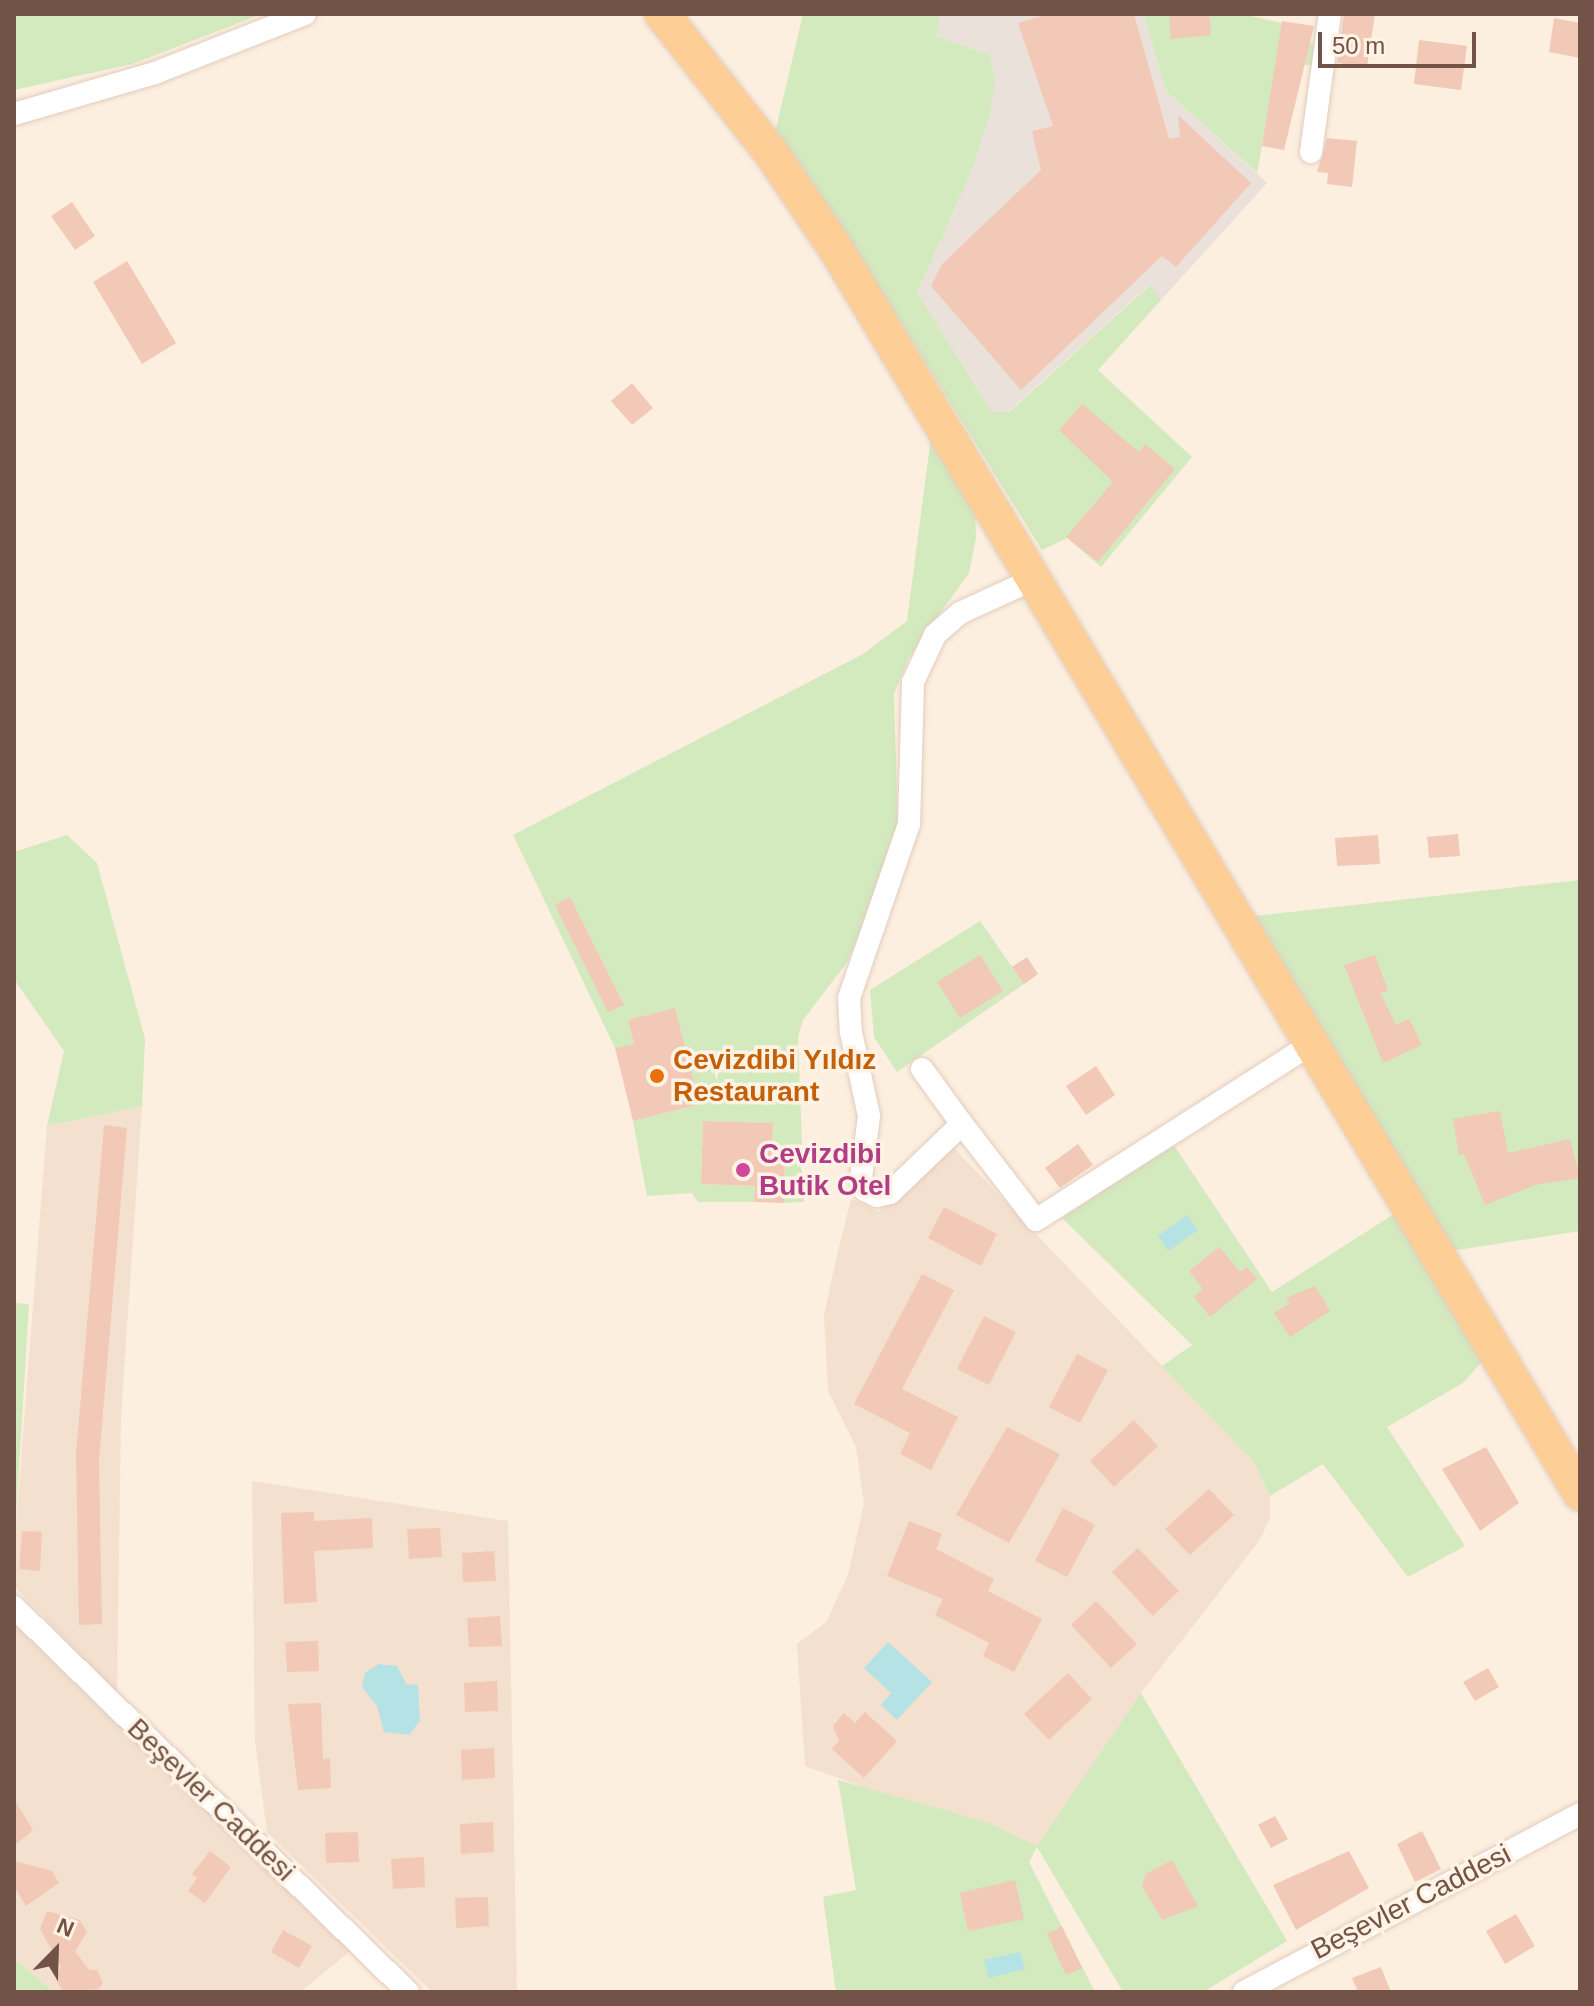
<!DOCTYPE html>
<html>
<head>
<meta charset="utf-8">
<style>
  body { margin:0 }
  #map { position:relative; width:1594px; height:2006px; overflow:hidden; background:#fcefdf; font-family:Helvetica,sans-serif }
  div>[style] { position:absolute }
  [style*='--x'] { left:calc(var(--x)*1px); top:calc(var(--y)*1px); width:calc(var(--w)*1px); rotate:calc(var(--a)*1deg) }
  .residential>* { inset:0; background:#f4e0ce }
  .industrial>* { inset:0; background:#eae1db }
  .green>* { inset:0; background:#d3e9be }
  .water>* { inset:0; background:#b4e2e5 }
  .building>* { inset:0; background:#f2c9b6 }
  .roads { filter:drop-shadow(0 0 2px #e2ccbe) drop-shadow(0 0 2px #e2ccbe) }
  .street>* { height:22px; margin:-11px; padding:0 11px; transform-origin:11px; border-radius:11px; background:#fff }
  .primary>* { height:34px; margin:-17px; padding:0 17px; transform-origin:17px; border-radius:17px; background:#fdce96 }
  .dots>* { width:22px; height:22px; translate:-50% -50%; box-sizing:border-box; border:4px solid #fff3e5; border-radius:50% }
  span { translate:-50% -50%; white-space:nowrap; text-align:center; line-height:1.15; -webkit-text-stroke:7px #fff3e5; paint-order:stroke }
  .food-label { font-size:28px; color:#c56008; font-weight:700 }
  .left { translate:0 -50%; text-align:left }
  .hotel-label { font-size:28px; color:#b23c85; font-weight:700 }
  .street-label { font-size:28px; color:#735347 }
  .frame { position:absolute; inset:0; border:16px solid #735347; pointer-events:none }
  .north { position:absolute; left:16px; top:1910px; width:80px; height:80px; -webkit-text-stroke:6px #fff3e5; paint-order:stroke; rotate:23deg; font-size:22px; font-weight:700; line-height:32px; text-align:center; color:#735347 }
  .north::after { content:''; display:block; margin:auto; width:28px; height:36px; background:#735347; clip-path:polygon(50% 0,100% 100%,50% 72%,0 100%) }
  .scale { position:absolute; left:1318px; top:32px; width:158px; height:36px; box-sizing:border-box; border:4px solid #735347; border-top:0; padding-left:10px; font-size:24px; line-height:28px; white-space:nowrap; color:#735347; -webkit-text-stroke:6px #fff3e5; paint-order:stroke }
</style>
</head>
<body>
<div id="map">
  <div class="residential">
    <div style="clip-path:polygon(142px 1106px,121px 1416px,117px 1693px,14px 1586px,14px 1549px,47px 1126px)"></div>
    <div style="clip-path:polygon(954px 1148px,1254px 1462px,1270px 1496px,1270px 1519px,1259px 1541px,1141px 1693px,1037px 1846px,990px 1823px,905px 1802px,805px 1766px,797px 1644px,826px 1622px,848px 1575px,864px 1504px,856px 1447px,828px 1391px,824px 1315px,837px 1255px,851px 1199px,879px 1212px)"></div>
    <div style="clip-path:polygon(252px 1481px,508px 1521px,517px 1992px,432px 1992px,267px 1832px,255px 1741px)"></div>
    <div style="clip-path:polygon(14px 1624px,132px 1738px,353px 1949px,300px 1992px,54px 1992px,14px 1959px)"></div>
  </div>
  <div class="industrial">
    <div style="clip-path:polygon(941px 14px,1144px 14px,1166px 91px,1267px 183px,1161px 300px,1149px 285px,1008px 412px,992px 412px,917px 293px,971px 172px,989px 55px,936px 36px)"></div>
  </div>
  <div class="green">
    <div style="clip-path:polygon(14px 14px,262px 14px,132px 64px,14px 90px)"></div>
    <div style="clip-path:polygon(803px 14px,941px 14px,936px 36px,989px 55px,995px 79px,990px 113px,971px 172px,917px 293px,992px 412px,1009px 412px,1150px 285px,1161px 300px,1098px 370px,1192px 457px,1101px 567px,1067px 538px,1042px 550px,864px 264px,775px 133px)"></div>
    <div style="clip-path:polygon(1144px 14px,1242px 14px,1282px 23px,1280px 37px,1317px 44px,1313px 66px,1278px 60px,1257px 173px,1166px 91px)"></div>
    <div style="clip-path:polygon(932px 429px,975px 508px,976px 538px,969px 573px,909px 657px,894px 694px,898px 830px,882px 878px,848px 961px,803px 1020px,798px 1036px,804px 1202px,784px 1203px,785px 1156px,772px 1155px,773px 1123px,703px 1121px,701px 1184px,755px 1186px,754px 1202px,698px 1202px,692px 1193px,647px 1196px,633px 1121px,700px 1104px,675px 1009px,628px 1020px,634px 1044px,615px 1048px,513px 835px,863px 654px,907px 621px)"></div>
    <div style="clip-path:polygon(67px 835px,97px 863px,145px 1039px,142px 1106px,47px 1126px,64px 1051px,14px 979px,14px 852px)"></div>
    <div style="clip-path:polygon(1580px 880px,1580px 1231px,1451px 1251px,1255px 916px)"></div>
    <div style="clip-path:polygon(980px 921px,1024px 984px,897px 1072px,874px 1037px,870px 990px)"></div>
    <div style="clip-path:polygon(1173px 1144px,1272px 1292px,1394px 1214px,1484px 1359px,1463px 1383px,1387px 1427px,1465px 1546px,1408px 1577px,1323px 1464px,1270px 1496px,1254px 1462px,1162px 1366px,1192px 1345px,1062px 1218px)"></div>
    <div style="clip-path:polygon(14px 1303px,29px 1304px,14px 1549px)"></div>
    <div style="clip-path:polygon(1141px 1693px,1287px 1941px,1203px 1992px,1123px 1992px,1037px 1847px,1029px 1862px,1095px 1992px,836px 1992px,823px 1897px,856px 1890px,838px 1780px,990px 1823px,1037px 1846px)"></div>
    <div style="clip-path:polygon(14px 1959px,54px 1992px,14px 1992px)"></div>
  </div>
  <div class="water">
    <div style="clip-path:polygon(1187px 1215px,1198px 1230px,1168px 1251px,1158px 1236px)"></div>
    <div style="clip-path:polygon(888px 1642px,932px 1682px,897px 1720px,881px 1705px,891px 1693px,864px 1668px)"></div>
    <div style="clip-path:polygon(379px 1664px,397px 1666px,406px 1684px,418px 1685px,420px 1721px,409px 1735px,384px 1732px,377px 1706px,362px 1687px,365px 1673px)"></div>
    <div style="clip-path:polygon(1020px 1952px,1025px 1969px,989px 1978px,984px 1960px)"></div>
  </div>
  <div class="building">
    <div style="clip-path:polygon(1049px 14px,1134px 14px,1169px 139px,1180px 137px,1178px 115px,1251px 183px,1176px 267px,1162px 256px,1021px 390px,931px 286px,942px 264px,1041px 170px,1032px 131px,1053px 126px,1018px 23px)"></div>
    <div style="clip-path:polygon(1169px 14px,1209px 14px,1211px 35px,1171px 39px)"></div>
    <div style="clip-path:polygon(1344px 14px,1375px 14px,1367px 67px,1337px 63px)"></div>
    <div style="clip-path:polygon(1554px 18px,1580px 23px,1580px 58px,1549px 52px)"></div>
    <div style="clip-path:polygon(1282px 21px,1314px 26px,1284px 150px,1262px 146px)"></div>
    <div style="clip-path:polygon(1419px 40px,1467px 46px,1461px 90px,1414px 84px)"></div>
    <div style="clip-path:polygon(1327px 138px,1357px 141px,1352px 187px,1327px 184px,1328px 173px,1317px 172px)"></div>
    <div style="clip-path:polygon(72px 202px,95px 236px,75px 250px,51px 216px)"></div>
    <div style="clip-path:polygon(127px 261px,176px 343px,142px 364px,93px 282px)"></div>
    <div style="clip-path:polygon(632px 383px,653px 408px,632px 425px,611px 401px)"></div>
    <div style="clip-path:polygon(1082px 404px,1139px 452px,1145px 444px,1175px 469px,1098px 562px,1066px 537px,1113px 482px,1059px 430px)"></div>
    <div style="clip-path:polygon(1458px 834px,1460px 856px,1429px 858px,1427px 837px)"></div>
    <div style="clip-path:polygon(1378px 835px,1380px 864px,1337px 866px,1335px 838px)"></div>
    <div style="clip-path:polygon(570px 897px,624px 1005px,608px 1012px,555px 905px)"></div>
    <div style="clip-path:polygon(980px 955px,1003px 991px,960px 1018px,937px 982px)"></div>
    <div style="clip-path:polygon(1375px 955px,1388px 991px,1380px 993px,1396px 1025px,1409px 1019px,1422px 1045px,1383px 1063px,1344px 965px)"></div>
    <div style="clip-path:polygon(1027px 957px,1038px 974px,1024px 984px,1012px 967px)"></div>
    <div style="clip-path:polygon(675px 1008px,700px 1104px,633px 1121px,615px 1048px,634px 1044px,628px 1020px)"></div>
    <div style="clip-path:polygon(1096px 1066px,1115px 1095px,1086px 1115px,1066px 1086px)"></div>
    <div style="clip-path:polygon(1500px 1111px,1508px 1153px,1570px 1139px,1580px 1178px,1535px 1185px,1485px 1205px,1464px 1154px,1459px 1155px,1453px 1119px)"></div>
    <div style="clip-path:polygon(703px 1121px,773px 1123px,772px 1155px,785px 1155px,784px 1203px,754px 1202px,755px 1186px,701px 1184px)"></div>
    <div style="clip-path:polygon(104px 1125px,127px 1128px,99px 1460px,102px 1624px,79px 1625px,76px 1454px)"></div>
    <div style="clip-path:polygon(1078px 1144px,1093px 1165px,1060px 1188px,1045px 1168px)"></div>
    <div style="clip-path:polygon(944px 1207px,997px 1234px,981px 1266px,928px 1238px)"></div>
    <div style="clip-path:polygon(1219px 1247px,1240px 1272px,1247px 1267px,1257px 1279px,1210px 1317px,1194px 1297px,1203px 1289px,1189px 1271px)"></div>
    <div style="clip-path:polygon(922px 1274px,954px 1290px,902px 1389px,958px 1417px,931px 1470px,900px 1454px,910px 1433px,854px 1404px)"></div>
    <div style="clip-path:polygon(1315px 1286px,1330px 1311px,1290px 1337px,1274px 1313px,1290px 1303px,1286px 1298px)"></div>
    <div style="clip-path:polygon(984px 1316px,1016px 1332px,989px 1385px,957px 1369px)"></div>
    <div style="clip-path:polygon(1077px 1354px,1108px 1370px,1080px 1423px,1049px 1407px)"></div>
    <div style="clip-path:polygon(1134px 1420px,1158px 1446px,1114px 1487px,1090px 1461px)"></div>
    <div style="clip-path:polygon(1007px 1427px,1060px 1454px,1009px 1543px,956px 1515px)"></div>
    <div style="clip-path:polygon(1486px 1447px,1519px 1503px,1480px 1531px,1442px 1469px)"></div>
    <div style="clip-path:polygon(1209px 1489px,1234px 1515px,1190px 1555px,1165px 1529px)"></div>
    <div style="clip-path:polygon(1063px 1508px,1095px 1525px,1067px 1577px,1035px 1561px)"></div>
    <div style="clip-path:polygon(314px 1512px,314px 1521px,372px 1518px,373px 1548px,314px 1551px,317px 1602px,284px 1604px,281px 1513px)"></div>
    <div style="clip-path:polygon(909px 1521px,942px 1534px,936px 1549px,994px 1579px,988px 1591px,1042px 1619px,1014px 1672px,983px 1656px,989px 1643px,935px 1615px,943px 1599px,887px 1576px)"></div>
    <div style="clip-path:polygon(440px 1528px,442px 1557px,409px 1559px,407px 1529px)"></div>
    <div style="clip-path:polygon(22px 1531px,42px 1532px,40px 1571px,19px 1569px)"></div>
    <div style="clip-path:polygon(1138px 1548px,1179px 1591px,1153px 1616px,1112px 1572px)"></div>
    <div style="clip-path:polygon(494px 1551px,496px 1581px,463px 1582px,462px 1553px)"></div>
    <div style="clip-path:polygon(1096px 1601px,1137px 1644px,1111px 1668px,1071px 1625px)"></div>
    <div style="clip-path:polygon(500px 1616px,502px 1646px,469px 1647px,467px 1618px)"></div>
    <div style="clip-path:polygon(318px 1641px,319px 1671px,287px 1672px,285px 1642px)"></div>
    <div style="clip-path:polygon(1488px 1668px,1499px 1687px,1475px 1701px,1463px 1682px)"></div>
    <div style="clip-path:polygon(1068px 1673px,1092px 1699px,1049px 1740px,1024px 1714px)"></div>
    <div style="clip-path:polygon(497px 1681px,498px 1711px,465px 1712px,464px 1683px)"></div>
    <div style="clip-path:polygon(321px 1703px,323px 1759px,330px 1758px,331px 1788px,298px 1790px,288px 1704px)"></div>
    <div style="clip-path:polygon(865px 1712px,897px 1741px,864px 1778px,832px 1749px,839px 1741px,833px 1726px,844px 1713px,855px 1723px)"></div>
    <div style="clip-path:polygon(494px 1748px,495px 1778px,462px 1780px,461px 1750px)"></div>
    <div style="clip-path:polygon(14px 1799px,33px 1830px,14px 1846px)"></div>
    <div style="clip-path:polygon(1275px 1816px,1288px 1839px,1271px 1848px,1258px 1825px)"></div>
    <div style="clip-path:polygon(493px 1822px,494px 1852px,461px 1854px,460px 1824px)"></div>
    <div style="clip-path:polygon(1422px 1831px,1441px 1869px,1415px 1882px,1397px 1844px)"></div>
    <div style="clip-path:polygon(358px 1832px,359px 1862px,326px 1863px,325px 1833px)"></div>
    <div style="clip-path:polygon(210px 1851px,231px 1867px,205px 1903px,188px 1891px,197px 1878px,192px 1874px)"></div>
    <div style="clip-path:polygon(1349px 1851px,1369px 1888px,1296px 1930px,1273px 1885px)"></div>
    <div style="clip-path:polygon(424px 1857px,425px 1887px,393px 1889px,391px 1859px)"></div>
    <div style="clip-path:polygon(1172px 1860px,1198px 1906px,1162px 1920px,1142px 1886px,1146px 1874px)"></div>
    <div style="clip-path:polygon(14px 1861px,52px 1871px,59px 1883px,26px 1906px,14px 1886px)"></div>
    <div style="clip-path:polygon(1015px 1880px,1024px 1919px,968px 1931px,960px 1893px)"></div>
    <div style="clip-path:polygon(488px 1897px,489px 1926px,456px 1928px,455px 1898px)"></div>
    <div style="clip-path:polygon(47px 1911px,80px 1920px,87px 1932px,75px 1951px,89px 1970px,97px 1970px,103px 1983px,99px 1989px,63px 1992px,56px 1979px,61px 1967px,40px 1929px)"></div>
    <div style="clip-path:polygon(1516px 1914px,1535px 1946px,1505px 1964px,1486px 1931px)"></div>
    <div style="clip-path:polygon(1062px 1926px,1082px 1968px,1066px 1975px,1047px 1934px)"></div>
    <div style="clip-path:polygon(283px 1930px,312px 1946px,299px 1968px,271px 1952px)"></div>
    <div style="clip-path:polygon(1381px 1967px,1391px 1992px,1358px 1992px,1352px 1978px)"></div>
  </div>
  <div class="roads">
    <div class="street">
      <div style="--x:14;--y:114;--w:147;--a:-16.2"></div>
      <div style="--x:155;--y:73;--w:161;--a:-21.5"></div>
      <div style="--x:1311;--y:152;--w:139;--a:-82.2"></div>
      <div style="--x:1034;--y:579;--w:81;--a:155.3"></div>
      <div style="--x:960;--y:613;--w:33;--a:139"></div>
      <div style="--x:935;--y:635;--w:52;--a:115.1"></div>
      <div style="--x:913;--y:682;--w:142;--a:91.6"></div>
      <div style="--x:909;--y:824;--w:184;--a:109"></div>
      <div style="--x:849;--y:998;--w:34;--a:87"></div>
      <div style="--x:851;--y:1032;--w:86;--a:77.9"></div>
      <div style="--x:869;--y:1116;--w:63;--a:97.4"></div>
      <div style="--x:861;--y:1178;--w:13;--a:72"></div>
      <div style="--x:865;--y:1190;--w:13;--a:27"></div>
      <div style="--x:877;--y:1196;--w:13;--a:-13"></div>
      <div style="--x:890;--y:1193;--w:100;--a:-43.8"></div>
      <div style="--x:962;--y:1124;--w:121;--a:52.4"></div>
      <div style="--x:1036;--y:1220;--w:325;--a:-32.6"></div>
      <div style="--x:922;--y:1069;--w:68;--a:54"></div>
      <div style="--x:14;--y:1607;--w:551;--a:44.34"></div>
      <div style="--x:1244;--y:1992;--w:380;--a:-27.9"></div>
    </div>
    <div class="primary">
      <div style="--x:662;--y:14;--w:178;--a:51.8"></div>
      <div style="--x:772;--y:154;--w:115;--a:56"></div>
      <div style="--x:836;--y:249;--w:1450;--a:59.12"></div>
    </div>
  </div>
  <div class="dots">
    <div style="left:657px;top:1076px;background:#e8710a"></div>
    <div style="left:743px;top:1170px;background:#d1479c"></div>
  </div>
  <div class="food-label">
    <span class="left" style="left:673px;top:1076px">Cevizdibi Yıldız<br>Restaurant</span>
  </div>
  <div class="hotel-label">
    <span class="left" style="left:759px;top:1170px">Cevizdibi<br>Butik Otel</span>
  </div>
  <div class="street-label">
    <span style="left:211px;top:1800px;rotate:44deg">Beşevler Caddesi</span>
    <span style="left:1411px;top:1902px;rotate:-27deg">Beşevler Caddesi</span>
  </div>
  <div class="frame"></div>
  <div class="north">N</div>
  <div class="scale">50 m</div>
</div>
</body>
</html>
